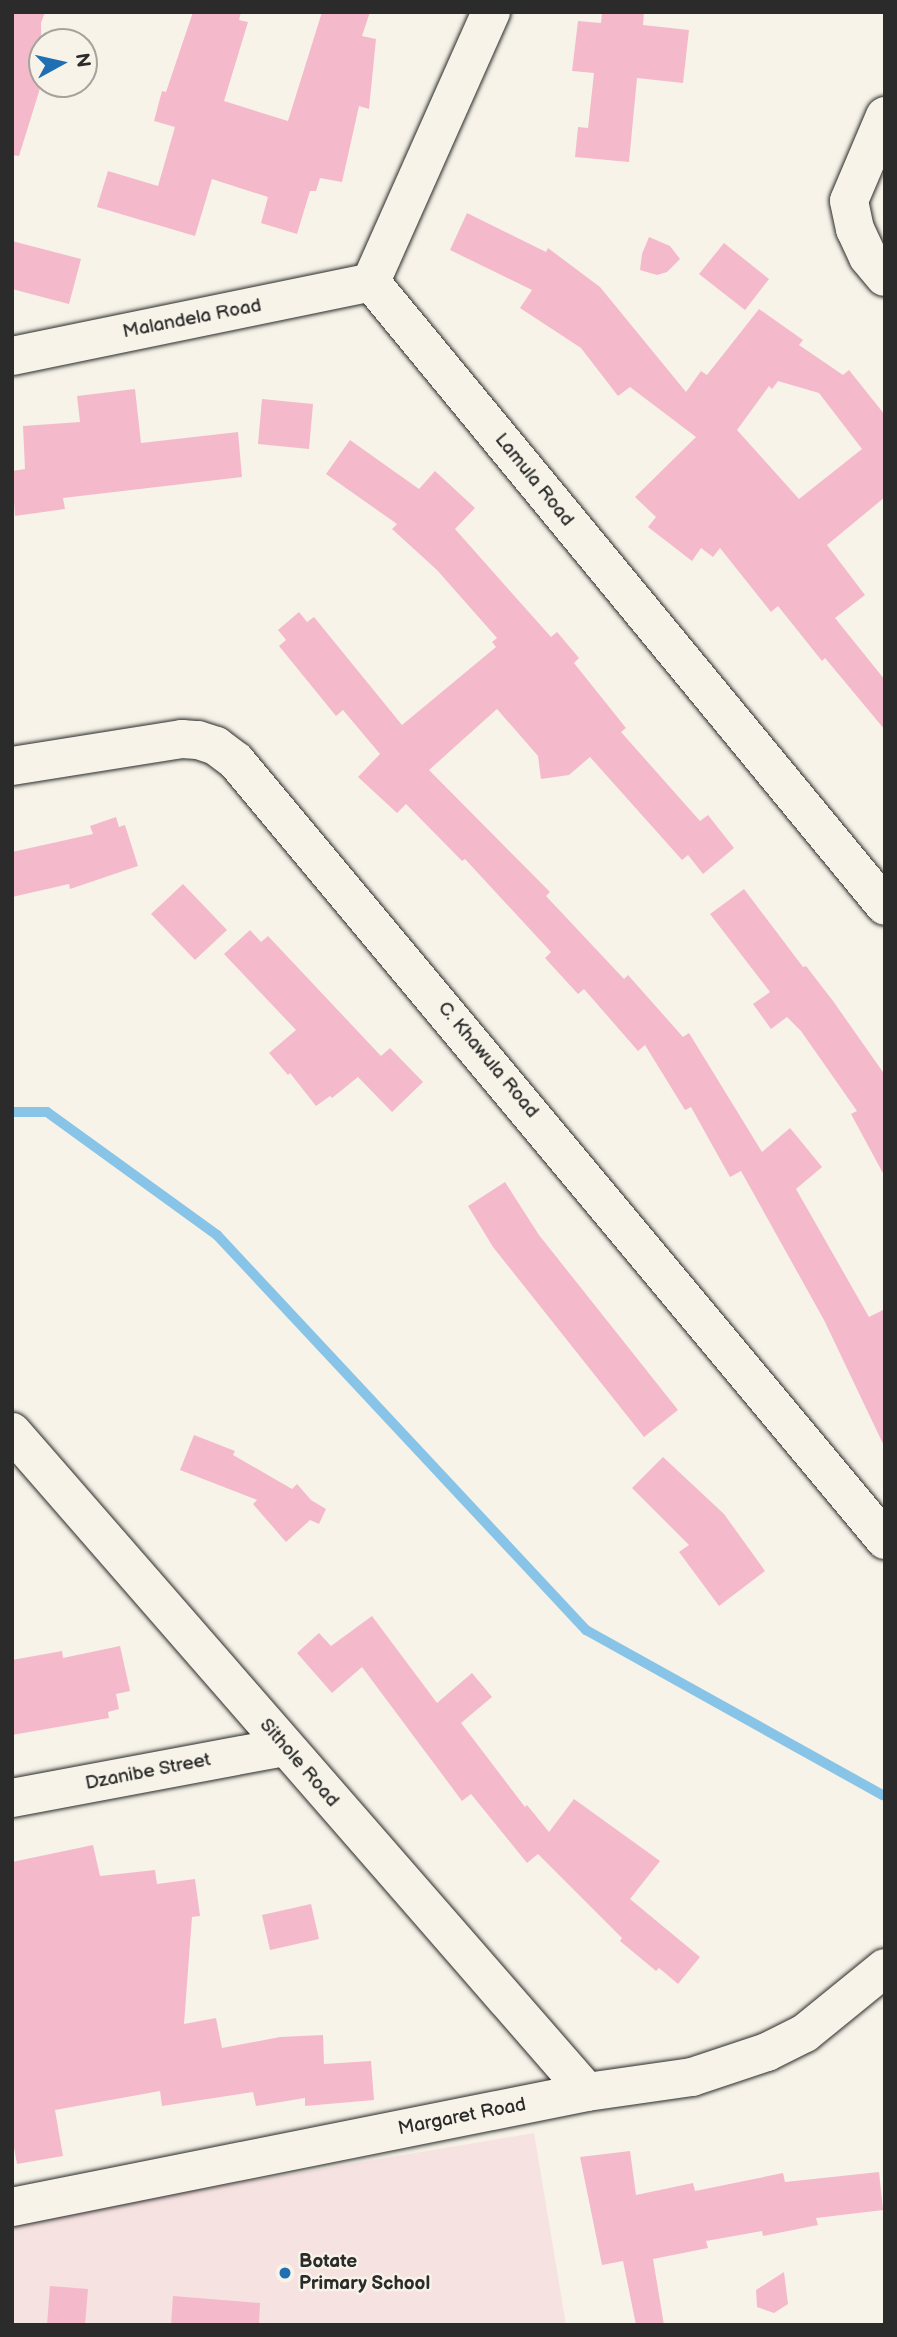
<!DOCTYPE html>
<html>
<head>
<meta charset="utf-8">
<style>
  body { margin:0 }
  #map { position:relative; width:897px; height:2337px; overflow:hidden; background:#f7f3e8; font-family:"Balsamiq Sans",sans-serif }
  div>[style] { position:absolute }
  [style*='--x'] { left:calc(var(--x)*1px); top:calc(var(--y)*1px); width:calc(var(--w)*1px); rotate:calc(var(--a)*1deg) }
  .built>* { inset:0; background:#f6e2e0 }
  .stream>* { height:10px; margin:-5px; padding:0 5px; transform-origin:5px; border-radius:5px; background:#88c4e8 }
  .building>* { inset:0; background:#f4bacc }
  .roads { filter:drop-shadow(0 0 2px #2b2b2b) drop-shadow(0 0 2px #2b2b2b) }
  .minor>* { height:38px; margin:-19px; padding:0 19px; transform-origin:19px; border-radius:19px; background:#f7f3e8 }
  .dots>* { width:19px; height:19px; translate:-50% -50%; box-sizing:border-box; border:4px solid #f7f3e8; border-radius:50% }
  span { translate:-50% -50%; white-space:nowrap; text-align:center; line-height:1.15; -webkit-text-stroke:5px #f7f3e8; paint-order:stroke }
  .street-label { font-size:19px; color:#2b2b2b }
  .poi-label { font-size:19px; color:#2b2b2b; font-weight:700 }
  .left { translate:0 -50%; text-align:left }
  .frame { position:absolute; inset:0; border:14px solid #2b2b2b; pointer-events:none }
  .north { position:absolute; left:28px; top:28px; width:70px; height:70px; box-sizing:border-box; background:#f7f3e8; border:2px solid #a5a39c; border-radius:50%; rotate:82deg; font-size:19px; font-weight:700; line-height:28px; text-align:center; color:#2b2b2b }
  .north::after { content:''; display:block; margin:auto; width:24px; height:32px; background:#1f6fb2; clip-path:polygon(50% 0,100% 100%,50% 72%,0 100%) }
</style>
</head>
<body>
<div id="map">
  <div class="built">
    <div style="clip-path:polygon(534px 2133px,566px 2325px,12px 2325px,12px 2221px)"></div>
  </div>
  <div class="stream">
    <div style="--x:12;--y:1112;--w:35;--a:0"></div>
    <div style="--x:47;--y:1112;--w:210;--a:35.9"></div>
    <div style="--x:217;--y:1235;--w:541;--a:46.95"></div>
    <div style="--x:586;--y:1630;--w:340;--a:29.1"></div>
  </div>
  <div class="building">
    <div style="clip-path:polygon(12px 12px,45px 12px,41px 23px,42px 82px,19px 156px,12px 155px)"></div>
    <div style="clip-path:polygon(193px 12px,241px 12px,239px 20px,248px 22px,224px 101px,288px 121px,322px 12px,370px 12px,362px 36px,376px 39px,369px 109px,359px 106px,342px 182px,320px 178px,316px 191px,310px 191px,297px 234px,261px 223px,268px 197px,212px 179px,195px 236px,97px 207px,108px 171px,158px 186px,175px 127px,154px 121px,162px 91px,166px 92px)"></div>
    <div style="clip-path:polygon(602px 12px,644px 12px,643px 25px,689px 30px,683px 83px,637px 78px,629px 162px,575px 157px,578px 127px,588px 128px,594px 73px,572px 71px,578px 21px,601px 23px)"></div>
    <div style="clip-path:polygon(evenodd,467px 213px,546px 252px,548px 248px,600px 287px,686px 392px,701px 371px,707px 375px,759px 309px,803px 340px,799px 345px,843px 375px,849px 370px,885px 415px,885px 497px,827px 545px,865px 595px,835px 618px,885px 680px,885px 730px,825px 658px,822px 661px,778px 606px,771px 612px,720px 548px,713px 557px,701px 548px,692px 561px,648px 527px,656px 517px,635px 497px,696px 437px,630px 387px,618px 396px,581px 348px,520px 308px,532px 290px,450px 250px,467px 213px,778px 381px,819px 393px,862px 449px,799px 499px,737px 430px,769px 386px,772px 389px,778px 381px)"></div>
    <div style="clip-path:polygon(649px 237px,670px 246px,680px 259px,667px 272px,657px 275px,640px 270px,642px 254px)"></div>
    <div style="clip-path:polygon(12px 241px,81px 259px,69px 304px,12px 289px)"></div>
    <div style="clip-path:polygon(724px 243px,769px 279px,745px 310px,699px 274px)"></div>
    <div style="clip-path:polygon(135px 389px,141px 443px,238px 432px,242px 477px,63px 498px,65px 509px,15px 516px,12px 471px,25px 469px,23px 426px,80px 422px,77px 396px)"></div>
    <div style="clip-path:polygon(262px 399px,313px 404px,309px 449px,258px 444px)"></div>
    <div style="clip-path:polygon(350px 440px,419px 489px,435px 471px,475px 508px,455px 529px,551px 637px,557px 632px,579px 658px,574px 663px,626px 728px,621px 732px,700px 821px,708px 815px,734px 848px,703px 874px,688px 855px,682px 860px,590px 757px,569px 775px,541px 779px,538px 756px,497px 709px,429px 770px,550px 892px,546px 896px,624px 979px,628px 975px,683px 1037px,689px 1033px,762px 1152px,790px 1128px,822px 1167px,796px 1189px,869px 1317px,885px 1309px,885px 1448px,824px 1320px,741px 1171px,730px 1177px,691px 1107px,685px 1110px,645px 1045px,638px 1051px,584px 989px,578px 994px,545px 958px,551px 952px,465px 859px,462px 861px,406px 804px,397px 813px,358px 777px,380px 754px,343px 710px,336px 716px,279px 646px,286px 640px,278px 630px,299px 612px,307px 622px,314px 617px,402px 725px,496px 647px,492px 642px,497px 638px,437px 570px,392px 529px,397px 524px,326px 474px)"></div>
    <div style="clip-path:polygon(116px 817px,119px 827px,125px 825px,138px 866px,70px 889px,69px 884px,12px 897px,12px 852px,93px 834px,90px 826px)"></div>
    <div style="clip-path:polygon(183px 884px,227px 930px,195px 960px,151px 914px)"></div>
    <div style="clip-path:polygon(744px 889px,803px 967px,806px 966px,833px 1001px,885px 1075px,885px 1177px,851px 1114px,857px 1111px,801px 1031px,787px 1017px,771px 1029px,753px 1004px,770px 992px,710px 914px)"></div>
    <div style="clip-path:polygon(250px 930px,261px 942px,268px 936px,381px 1056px,390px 1048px,423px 1082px,392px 1112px,358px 1077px,332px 1098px,330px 1096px,316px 1106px,290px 1073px,288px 1075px,269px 1053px,296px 1030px,224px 954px)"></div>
    <div style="clip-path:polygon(505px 1182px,539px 1235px,678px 1410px,644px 1437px,493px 1247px,468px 1206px)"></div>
    <div style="clip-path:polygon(194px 1435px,235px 1451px,233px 1455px,292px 1489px,297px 1484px,311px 1500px,326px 1509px,319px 1524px,310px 1520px,286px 1542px,253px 1504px,257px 1500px,180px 1470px)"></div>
    <div style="clip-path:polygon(663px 1457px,724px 1514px,765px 1571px,719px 1606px,679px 1552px,689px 1545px,632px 1488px)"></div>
    <div style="clip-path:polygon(372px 1616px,437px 1703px,472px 1673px,492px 1697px,461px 1723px,525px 1807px,527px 1805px,549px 1832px,574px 1799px,660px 1861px,630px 1899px,700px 1957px,678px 1984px,659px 1968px,656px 1971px,620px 1941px,622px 1938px,538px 1854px,527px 1863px,471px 1794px,462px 1801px,362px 1667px,332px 1693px,297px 1653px,319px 1633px,331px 1646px)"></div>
    <div style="clip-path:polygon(120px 1646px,130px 1691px,116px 1694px,119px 1709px,108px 1712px,109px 1718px,12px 1735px,12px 1660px,62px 1651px,63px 1658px)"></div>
    <div style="clip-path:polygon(93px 1845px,100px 1876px,155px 1870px,157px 1884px,195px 1879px,200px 1916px,192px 1917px,184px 2024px,216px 2018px,222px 2048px,280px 2037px,323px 2035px,324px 2064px,371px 2061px,374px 2100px,305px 2106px,305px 2098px,256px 2106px,253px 2092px,162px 2106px,160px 2091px,55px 2110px,63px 2156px,17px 2164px,12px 2136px,12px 1862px)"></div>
    <div style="clip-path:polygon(311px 1904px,319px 1939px,270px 1950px,262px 1915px)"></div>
    <div style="clip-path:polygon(630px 2151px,636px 2195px,693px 2183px,695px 2191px,783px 2173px,785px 2182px,879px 2172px,883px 2210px,816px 2218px,818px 2225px,763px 2236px,762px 2231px,706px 2241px,708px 2248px,653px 2259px,664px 2325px,636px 2325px,623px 2261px,602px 2265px,580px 2157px)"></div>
    <div style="clip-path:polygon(784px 2272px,788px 2304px,774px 2313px,757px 2307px,756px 2290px)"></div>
    <div style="clip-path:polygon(50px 2286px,88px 2289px,85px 2325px,47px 2325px)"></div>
    <div style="clip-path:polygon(173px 2296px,260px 2303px,259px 2325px,171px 2325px)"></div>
  </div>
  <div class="roads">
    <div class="minor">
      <div style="--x:491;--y:12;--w:295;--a:114"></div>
      <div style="--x:371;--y:282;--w:808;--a:50.52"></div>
      <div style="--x:885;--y:116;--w:92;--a:113"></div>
      <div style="--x:849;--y:201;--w:29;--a:78"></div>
      <div style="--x:855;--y:229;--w:31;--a:65"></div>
      <div style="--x:868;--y:257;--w:26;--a:50"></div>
      <div style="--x:12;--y:356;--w:367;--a:-11.6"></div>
      <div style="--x:12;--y:766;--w:172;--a:-9"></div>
      <div style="--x:182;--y:739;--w:16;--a:4"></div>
      <div style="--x:198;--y:740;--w:19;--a:18"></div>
      <div style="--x:216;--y:746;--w:25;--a:37"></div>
      <div style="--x:236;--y:761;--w:1014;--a:50.2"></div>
      <div style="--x:12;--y:1432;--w:875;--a:48.94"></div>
      <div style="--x:12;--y:1798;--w:277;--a:-10.6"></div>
      <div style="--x:12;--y:2207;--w:586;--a:-11.31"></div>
      <div style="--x:587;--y:2092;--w:106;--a:-8.1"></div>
      <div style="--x:692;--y:2077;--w:79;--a:-18.4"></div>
      <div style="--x:767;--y:2052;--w:42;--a:-26.6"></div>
      <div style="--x:805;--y:2033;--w:103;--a:-39.1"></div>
    </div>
  </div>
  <div class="dots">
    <div style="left:285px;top:2273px;background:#1f6fb2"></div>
  </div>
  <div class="street-label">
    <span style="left:192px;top:319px;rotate:-11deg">Malandela Road</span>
    <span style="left:534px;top:480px;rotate:51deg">Lamula Road</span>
    <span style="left:488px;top:1060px;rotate:50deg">C. Khawula Road</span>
    <span style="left:299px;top:1763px;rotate:49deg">Sithole Road</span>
    <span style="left:148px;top:1772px;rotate:-11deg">Dzanibe Street</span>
    <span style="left:462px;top:2117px;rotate:-11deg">Margaret Road</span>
  </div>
  <div class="poi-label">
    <span class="left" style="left:299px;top:2273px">Botate<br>Primary School</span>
  </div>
  <div class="frame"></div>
  <div class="north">N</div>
</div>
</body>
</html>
